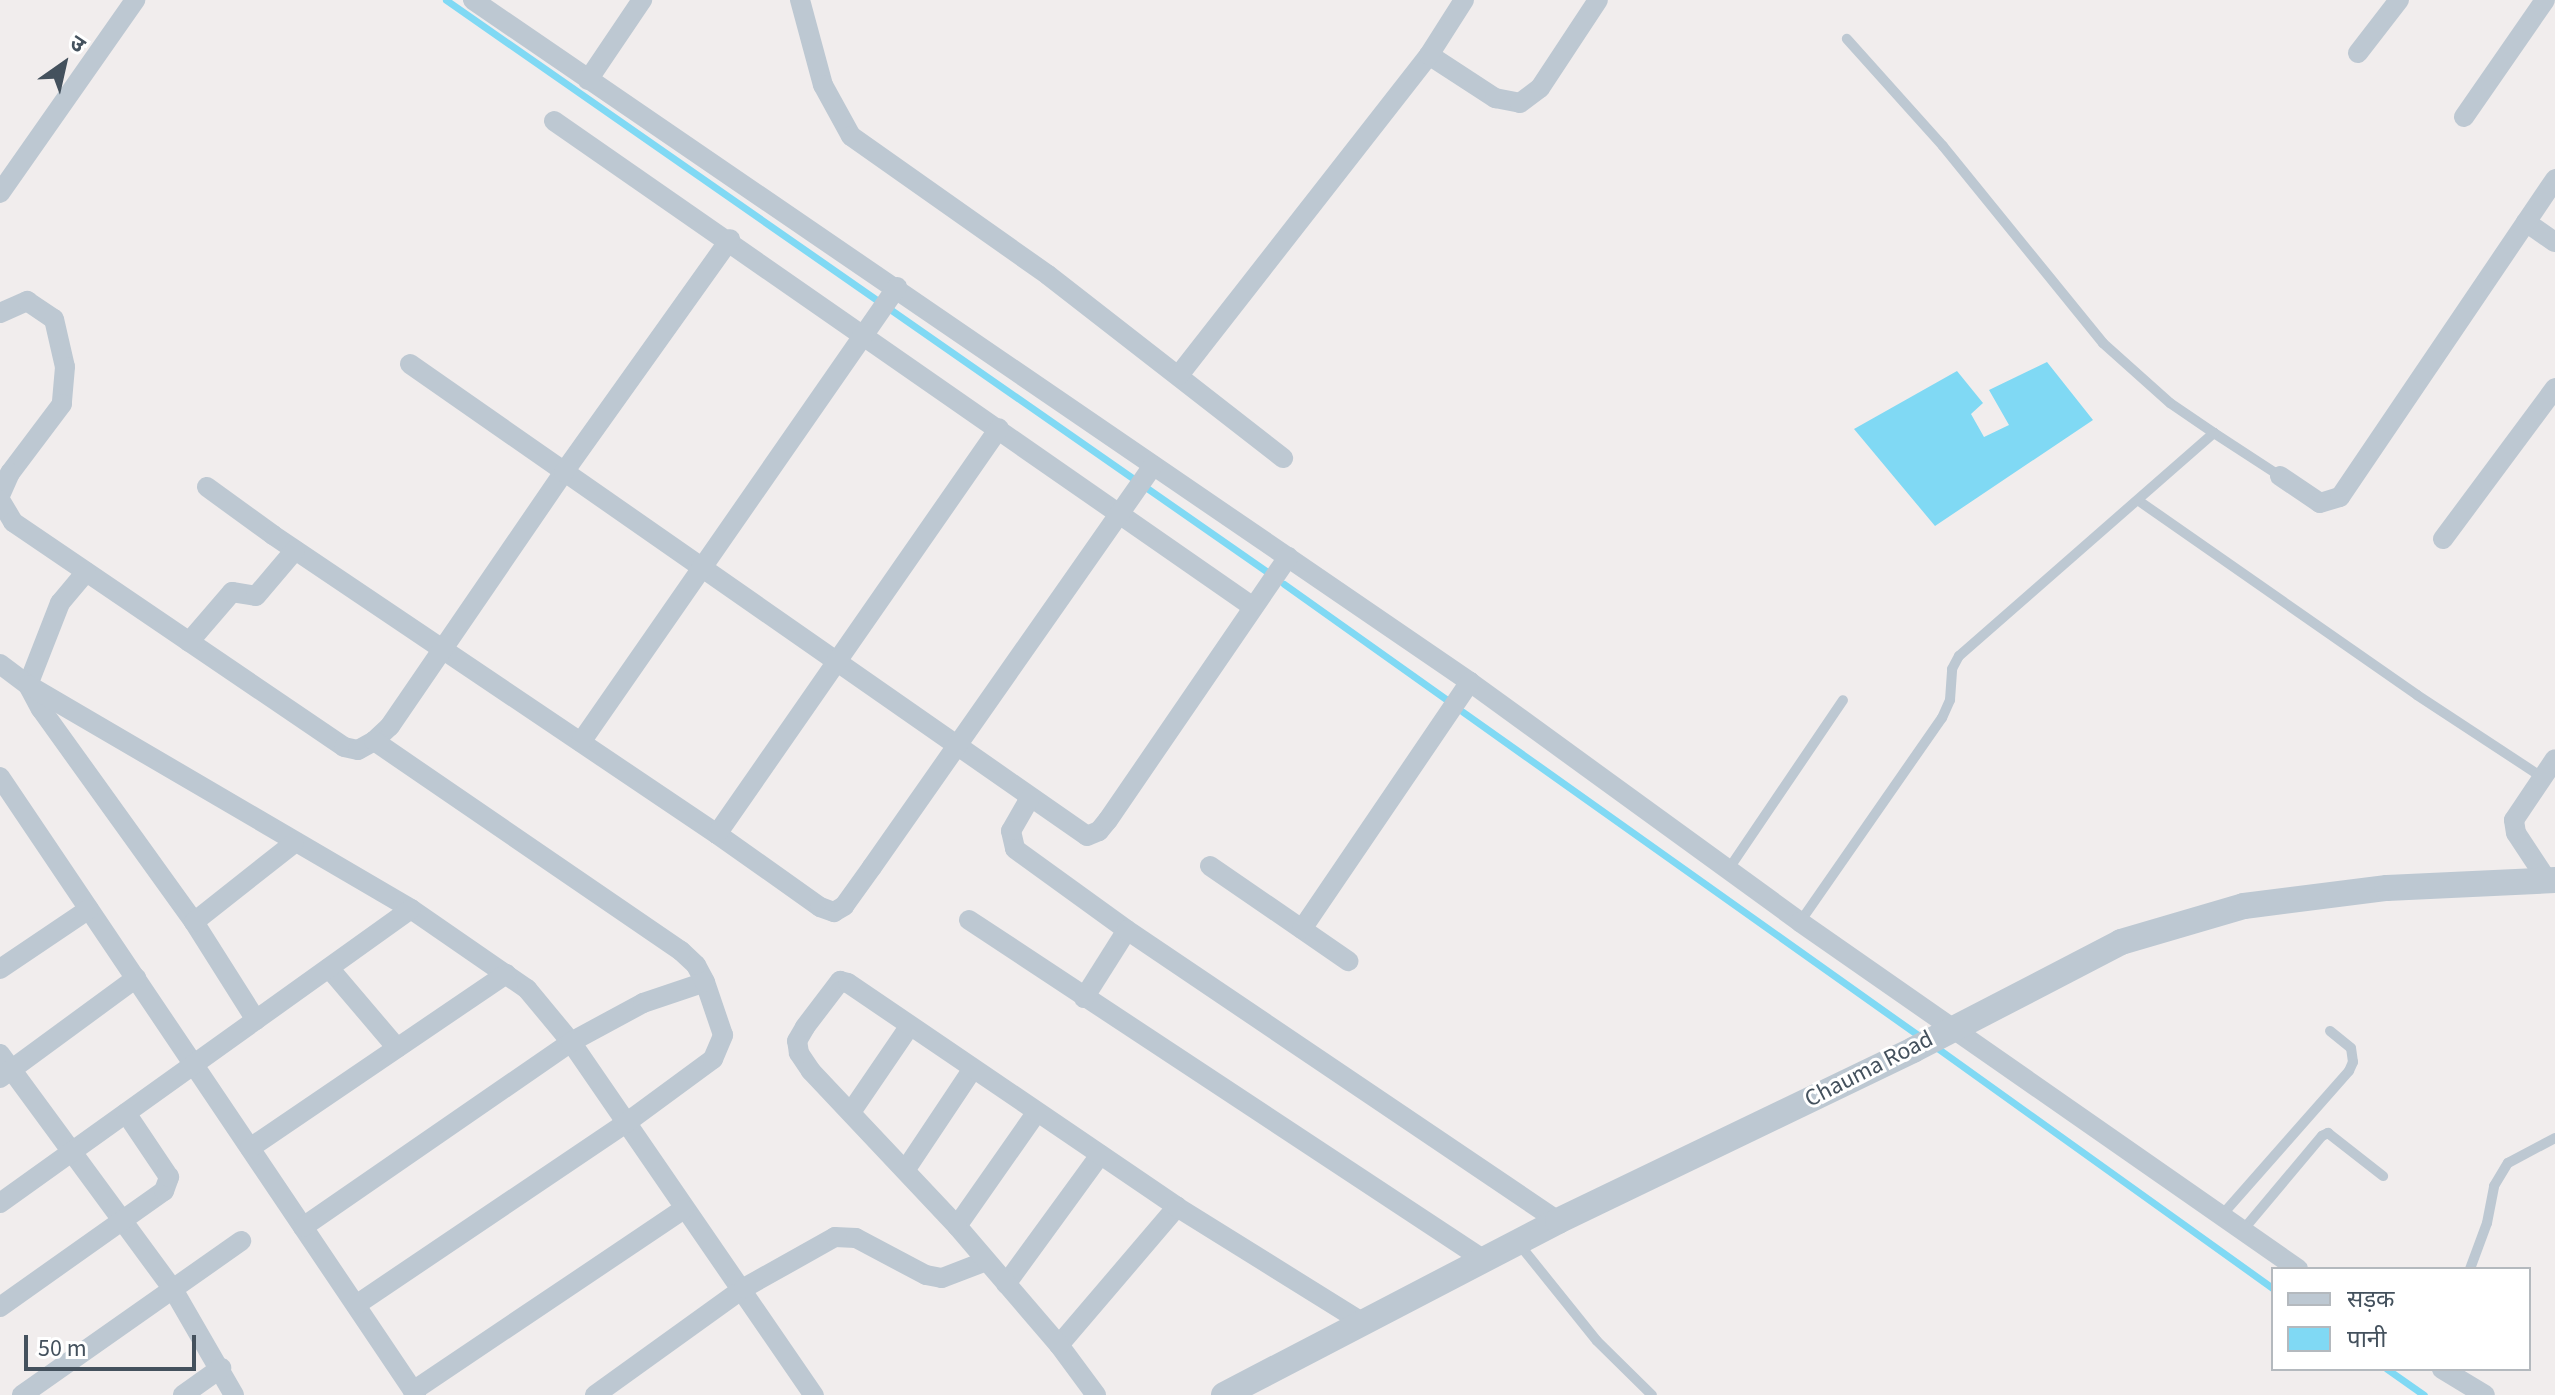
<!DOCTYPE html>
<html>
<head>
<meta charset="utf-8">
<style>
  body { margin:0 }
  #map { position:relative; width:2555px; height:1395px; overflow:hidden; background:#f1eded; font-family:"Source Sans 3","Noto Sans Devanagari",sans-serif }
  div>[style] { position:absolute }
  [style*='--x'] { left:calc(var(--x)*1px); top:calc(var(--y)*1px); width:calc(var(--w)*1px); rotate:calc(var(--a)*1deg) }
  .water>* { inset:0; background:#80d9f4 }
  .stream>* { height:7px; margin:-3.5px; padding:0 3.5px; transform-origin:3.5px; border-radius:3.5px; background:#80d9f4 }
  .service>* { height:10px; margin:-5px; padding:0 5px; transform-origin:5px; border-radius:5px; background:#bdc8d2 }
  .minor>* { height:20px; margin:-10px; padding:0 10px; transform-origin:10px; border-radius:10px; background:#bdc8d2 }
  .tertiary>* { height:26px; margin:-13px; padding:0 13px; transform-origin:13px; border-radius:13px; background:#bdc8d2 }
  span { translate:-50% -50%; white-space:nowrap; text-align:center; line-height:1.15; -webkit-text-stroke:6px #fff; paint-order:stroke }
  .street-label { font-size:24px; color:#44515d }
  .legend { position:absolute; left:2271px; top:1267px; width:260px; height:104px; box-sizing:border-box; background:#fff; border:2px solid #b4b9be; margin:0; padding:10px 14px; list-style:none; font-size:24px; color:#44515d }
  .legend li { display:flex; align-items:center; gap:16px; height:40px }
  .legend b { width:40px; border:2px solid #b4b9be }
  .north { position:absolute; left:24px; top:24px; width:80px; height:80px; -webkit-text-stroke:6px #fff; paint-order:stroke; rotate:34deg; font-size:22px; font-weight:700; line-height:32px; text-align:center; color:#44515d }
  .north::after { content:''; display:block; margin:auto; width:28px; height:36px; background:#44515d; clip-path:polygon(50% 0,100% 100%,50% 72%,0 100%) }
  .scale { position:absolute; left:24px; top:1335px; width:172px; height:36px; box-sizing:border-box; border:4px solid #44515d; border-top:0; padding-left:10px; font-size:24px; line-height:28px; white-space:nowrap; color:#44515d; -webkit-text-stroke:6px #fff; paint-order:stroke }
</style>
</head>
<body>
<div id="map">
  <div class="water">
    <div style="clip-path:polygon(2047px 362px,2093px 420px,1935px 526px,1854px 429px,1957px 371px,1983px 403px,1971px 414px,1984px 437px,2009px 425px,1989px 390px)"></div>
  </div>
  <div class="stream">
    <div style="--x:446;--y:0;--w:999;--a:34.85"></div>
    <div style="--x:1284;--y:584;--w:200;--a:35.4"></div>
    <div style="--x:1463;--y:712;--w:563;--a:35.38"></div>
    <div style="--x:1933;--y:1045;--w:418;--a:35.6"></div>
    <div style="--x:2387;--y:1369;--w:45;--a:35.1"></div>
  </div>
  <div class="service">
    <div style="--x:2214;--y:433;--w:79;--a:33.1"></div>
    <div style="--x:2139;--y:501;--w:339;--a:34.9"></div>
    <div style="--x:2417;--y:695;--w:149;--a:33.3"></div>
    <div style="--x:1728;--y:870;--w:205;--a:-55.9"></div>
    <div style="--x:1800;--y:922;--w:249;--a:-55.2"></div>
    <div style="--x:1942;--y:718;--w:20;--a:-66"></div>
    <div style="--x:1950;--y:700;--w:31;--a:-86"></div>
    <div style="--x:1952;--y:669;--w:15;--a:-62"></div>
    <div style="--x:1959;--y:656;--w:339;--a:-41.2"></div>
    <div style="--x:2214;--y:433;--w:53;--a:-145.7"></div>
    <div style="--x:2170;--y:403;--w:90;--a:-138.2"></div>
    <div style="--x:2103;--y:343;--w:254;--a:-129.1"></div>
    <div style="--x:1943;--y:146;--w:144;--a:-131.9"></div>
    <div style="--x:2222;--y:1215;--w:192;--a:-48.6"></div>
    <div style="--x:2349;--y:1071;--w:10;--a:-66"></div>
    <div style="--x:2353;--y:1062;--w:14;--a:-98"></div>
    <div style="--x:2351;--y:1048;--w:27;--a:-141"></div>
    <div style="--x:2243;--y:1230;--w:123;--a:-50"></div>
    <div style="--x:2322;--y:1136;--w:7;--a:-27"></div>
    <div style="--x:2328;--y:1133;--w:70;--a:38"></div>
    <div style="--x:1519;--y:1244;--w:124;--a:51.2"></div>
    <div style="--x:1597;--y:1341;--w:77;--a:44.5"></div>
    <div style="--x:2470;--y:1269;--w:49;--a:-69.7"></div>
    <div style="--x:2487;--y:1223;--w:38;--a:-79"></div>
    <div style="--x:2494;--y:1186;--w:27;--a:-59"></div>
    <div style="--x:2508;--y:1163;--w:53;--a:-28"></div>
  </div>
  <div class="minor">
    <div style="--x:473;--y:0;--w:1208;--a:34.37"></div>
    <div style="--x:1470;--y:682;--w:408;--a:36"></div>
    <div style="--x:1800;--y:922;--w:607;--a:34.87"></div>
    <div style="--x:800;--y:0;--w:88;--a:74.9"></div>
    <div style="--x:823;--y:85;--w:58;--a:61.2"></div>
    <div style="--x:851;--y:136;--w:241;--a:35.2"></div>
    <div style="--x:1048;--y:275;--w:298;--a:37.9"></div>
    <div style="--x:2358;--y:53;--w:67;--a:-52.3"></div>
    <div style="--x:1429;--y:55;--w:79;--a:33.1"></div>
    <div style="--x:1495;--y:98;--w:25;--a:11"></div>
    <div style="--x:1520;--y:103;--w:25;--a:-37"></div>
    <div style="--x:1540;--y:88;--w:105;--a:-56.6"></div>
    <div style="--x:588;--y:80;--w:97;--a:-56"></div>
    <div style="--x:2464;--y:117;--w:142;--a:-55.3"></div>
    <div style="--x:554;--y:121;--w:851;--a:34.81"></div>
    <div style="--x:0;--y:193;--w:236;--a:-55"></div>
    <div style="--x:2526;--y:222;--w:35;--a:35"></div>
    <div style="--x:0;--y:313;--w:30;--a:-24"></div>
    <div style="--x:27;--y:301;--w:32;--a:34"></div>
    <div style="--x:54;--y:319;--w:49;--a:77.1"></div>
    <div style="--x:65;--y:367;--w:37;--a:95"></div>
    <div style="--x:62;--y:404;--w:86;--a:127"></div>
    <div style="--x:10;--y:473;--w:24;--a:114"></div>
    <div style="--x:410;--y:364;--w:825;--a:34.88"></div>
    <div style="--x:1087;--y:836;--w:13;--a:-23"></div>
    <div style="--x:1099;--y:831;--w:14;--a:-51"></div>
    <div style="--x:1108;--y:820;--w:319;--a:-55.6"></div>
    <div style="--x:1179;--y:375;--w:406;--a:-52"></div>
    <div style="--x:1429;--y:55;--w:65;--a:-57.5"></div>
    <div style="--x:2280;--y:476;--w:48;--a:34"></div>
    <div style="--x:2320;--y:503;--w:21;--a:-17"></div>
    <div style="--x:2340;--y:497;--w:384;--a:-55.9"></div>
    <div style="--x:207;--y:487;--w:82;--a:36"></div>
    <div style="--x:273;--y:535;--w:535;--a:33.96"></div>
    <div style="--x:717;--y:834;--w:126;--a:35.3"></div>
    <div style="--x:820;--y:907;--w:15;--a:20"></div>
    <div style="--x:834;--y:912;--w:12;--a:-31"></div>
    <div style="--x:844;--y:906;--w:48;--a:-54.3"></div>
    <div style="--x:872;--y:867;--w:490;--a:-55"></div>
    <div style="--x:0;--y:500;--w:26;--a:59"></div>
    <div style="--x:13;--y:522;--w:400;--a:34.2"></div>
    <div style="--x:344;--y:747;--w:14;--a:12"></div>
    <div style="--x:358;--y:750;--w:18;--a:-29"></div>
    <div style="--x:374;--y:741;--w:22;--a:-43"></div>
    <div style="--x:390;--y:726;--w:308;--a:-55.6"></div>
    <div style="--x:564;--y:472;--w:286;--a:-54.5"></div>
    <div style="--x:2443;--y:539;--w:188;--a:-53.4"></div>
    <div style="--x:86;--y:572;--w:40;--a:130"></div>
    <div style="--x:60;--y:603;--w:88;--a:111.3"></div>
    <div style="--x:28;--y:685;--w:27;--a:62"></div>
    <div style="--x:41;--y:709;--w:262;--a:54.3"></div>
    <div style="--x:194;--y:922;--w:116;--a:57.7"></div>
    <div style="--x:189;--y:642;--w:66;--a:-49.3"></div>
    <div style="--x:232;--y:592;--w:24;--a:9"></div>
    <div style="--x:256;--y:596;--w:60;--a:-49.7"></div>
    <div style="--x:0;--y:664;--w:35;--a:37"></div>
    <div style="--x:28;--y:685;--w:444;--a:30.3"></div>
    <div style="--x:411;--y:909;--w:141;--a:34.6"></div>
    <div style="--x:527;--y:989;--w:69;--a:50.3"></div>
    <div style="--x:571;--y:1042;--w:429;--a:55.5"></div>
    <div style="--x:581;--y:742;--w:554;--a:-55.22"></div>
    <div style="--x:0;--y:777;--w:745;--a:56.05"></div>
    <div style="--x:1030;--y:798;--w:38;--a:120"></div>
    <div style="--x:1011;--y:831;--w:18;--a:77"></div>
    <div style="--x:1015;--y:849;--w:138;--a:35.9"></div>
    <div style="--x:717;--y:834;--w:494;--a:-55.2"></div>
    <div style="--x:1210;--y:866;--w:168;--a:34.5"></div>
    <div style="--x:2547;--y:880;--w:56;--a:-123.4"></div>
    <div style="--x:2516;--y:833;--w:13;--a:-99"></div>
    <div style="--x:2514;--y:820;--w:73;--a:-56.1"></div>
    <div style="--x:969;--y:920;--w:617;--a:33.43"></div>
    <div style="--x:194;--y:922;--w:127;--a:-38.3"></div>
    <div style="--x:1302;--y:929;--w:299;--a:-55.8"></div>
    <div style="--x:329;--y:968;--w:105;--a:49.6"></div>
    <div style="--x:0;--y:969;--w:107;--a:-34"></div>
    <div style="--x:1084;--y:998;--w:80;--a:-57.7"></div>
    <div style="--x:1127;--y:930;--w:520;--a:34.03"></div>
    <div style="--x:0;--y:1054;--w:294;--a:53.7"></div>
    <div style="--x:174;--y:1291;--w:120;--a:60"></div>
    <div style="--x:0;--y:1078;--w:169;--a:-36.3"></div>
    <div style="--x:851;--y:1112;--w:103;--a:-55.7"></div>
    <div style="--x:250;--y:1148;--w:310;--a:-34.2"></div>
    <div style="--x:906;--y:1169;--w:119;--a:-56.3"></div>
    <div style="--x:0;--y:1203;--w:505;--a:-35.58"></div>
    <div style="--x:957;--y:1226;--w:138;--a:-55"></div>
    <div style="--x:303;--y:1227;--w:326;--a:-34.6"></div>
    <div style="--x:571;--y:1042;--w:82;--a:-28.4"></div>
    <div style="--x:643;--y:1003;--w:65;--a:-18.7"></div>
    <div style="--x:1006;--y:1284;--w:160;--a:-53.9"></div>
    <div style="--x:356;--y:1305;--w:326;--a:-34"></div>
    <div style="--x:626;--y:1123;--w:108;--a:-36.3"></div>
    <div style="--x:713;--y:1059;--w:26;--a:-67"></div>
    <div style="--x:723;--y:1035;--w:56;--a:-108.8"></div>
    <div style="--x:705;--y:982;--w:19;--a:-118"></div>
    <div style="--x:696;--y:965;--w:21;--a:-137"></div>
    <div style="--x:681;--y:951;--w:372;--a:-145.6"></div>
    <div style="--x:0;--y:1307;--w:201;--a:-35.3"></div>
    <div style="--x:164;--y:1191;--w:15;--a:-70"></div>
    <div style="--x:169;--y:1177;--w:77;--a:-123.9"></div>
    <div style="--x:1059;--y:1345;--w:182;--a:-49.5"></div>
    <div style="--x:2442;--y:1369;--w:50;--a:31.2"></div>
    <div style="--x:413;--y:1391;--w:326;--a:-33.9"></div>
    <div style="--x:22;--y:1395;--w:268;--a:-35.1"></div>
    <div style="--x:183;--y:1395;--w:47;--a:-35.4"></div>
    <div style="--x:595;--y:1395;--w:183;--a:-35.7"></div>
    <div style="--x:744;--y:1288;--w:104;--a:-29.3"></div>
    <div style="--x:835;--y:1237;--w:21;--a:3"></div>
    <div style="--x:856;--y:1238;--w:79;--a:27.9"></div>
    <div style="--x:926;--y:1275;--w:16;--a:11"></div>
    <div style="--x:942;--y:1278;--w:47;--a:-21.1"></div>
    <div style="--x:1096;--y:1395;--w:62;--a:-126.5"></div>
    <div style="--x:1059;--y:1345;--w:157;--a:-130.6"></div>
    <div style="--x:957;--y:1226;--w:213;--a:-133.3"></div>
    <div style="--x:811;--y:1071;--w:22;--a:-124"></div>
    <div style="--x:799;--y:1053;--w:12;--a:-99"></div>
    <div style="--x:797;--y:1041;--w:16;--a:-60"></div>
    <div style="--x:805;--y:1027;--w:58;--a:-52.7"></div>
    <div style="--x:840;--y:981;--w:8;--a:14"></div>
    <div style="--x:848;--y:983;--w:398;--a:34.2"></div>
    <div style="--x:1177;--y:1207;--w:219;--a:31.9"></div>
  </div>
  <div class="tertiary">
    <div style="--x:1224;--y:1395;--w:377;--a:-27.5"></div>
    <div style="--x:1558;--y:1221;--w:394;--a:-25.7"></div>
    <div style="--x:1913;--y:1050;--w:234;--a:-27.4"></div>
    <div style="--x:2121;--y:942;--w:128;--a:-16.3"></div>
    <div style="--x:2244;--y:906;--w:144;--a:-7.2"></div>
    <div style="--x:2387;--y:888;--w:168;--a:-2.7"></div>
  </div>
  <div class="street-label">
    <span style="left:1869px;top:1069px;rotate:-27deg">Chauma Road</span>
  </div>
  <ul class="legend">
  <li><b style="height:10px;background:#bdc8d2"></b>सड़क</li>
  <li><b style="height:22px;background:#80d9f4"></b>पानी</li>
  </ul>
  <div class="north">उ</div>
  <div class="scale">50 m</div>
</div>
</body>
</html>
